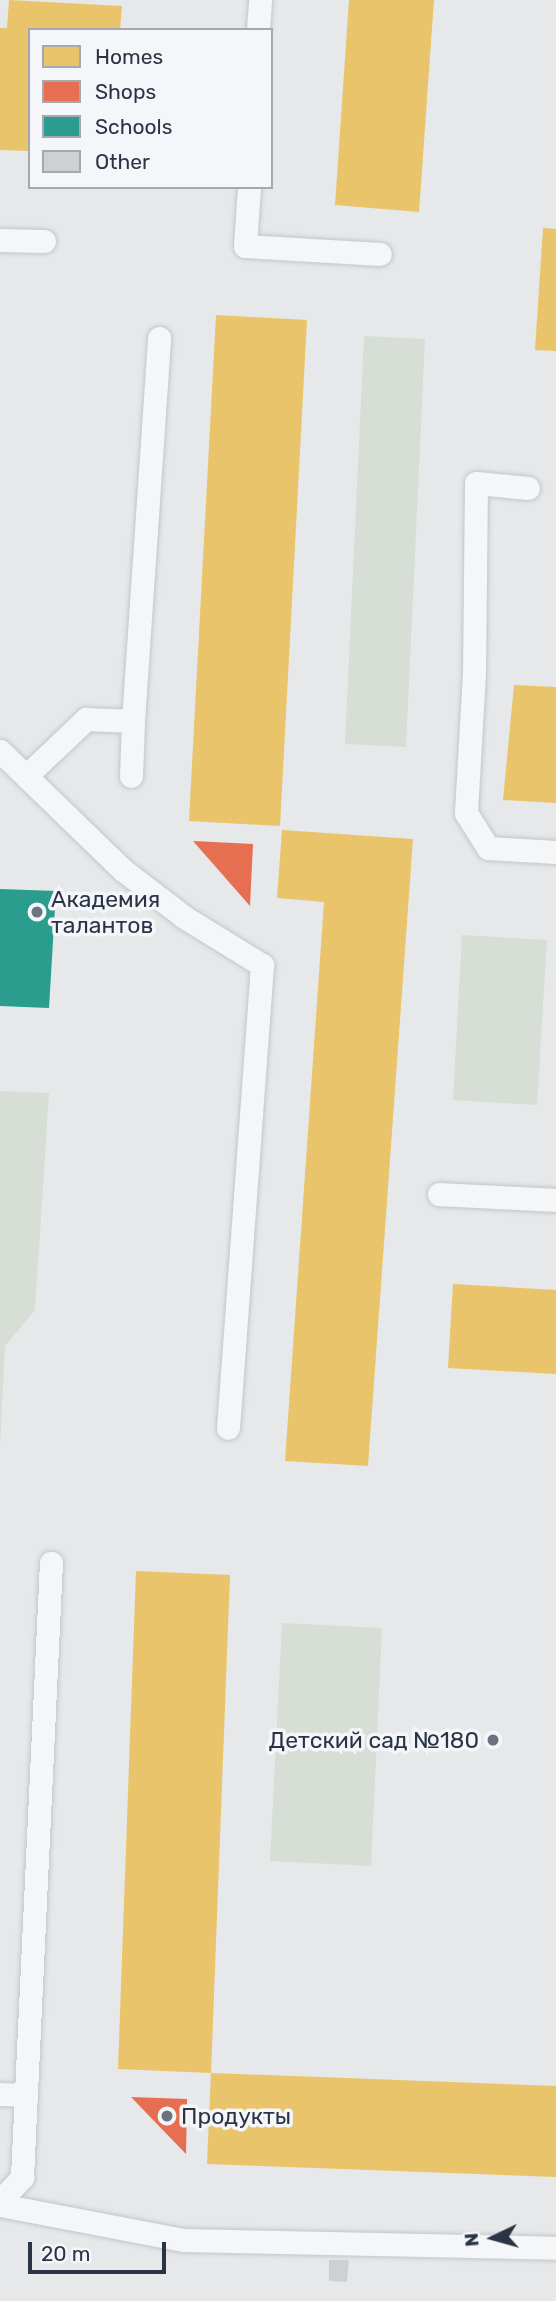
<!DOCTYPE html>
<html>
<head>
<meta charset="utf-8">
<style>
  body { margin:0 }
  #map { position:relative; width:556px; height:2301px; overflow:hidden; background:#e6e8ea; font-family:Rubik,sans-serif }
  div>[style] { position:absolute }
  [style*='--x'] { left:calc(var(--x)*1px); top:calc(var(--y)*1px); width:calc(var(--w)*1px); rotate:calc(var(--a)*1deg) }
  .green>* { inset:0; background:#d6ded6 }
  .homes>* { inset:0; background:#e9c46a }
  .shops>* { inset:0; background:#e76f51 }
  .schools>* { inset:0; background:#2a9d8f }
  .building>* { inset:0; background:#ced0d3 }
  .roads { filter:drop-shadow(0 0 2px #c4c6c8) drop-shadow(0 0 2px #c4c6c8) }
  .lane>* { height:23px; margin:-11.5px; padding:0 11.5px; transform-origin:11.5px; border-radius:11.5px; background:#f5f6f7 }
  .dots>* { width:19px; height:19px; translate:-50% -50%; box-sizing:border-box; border:4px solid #f4f6f9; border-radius:50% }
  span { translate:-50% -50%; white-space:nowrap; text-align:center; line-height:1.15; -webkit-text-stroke:7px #f4f6f9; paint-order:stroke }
  .poi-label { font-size:23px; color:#2b3445 }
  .left { translate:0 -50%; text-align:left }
  .right { translate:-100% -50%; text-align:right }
  .legend { position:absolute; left:28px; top:28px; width:245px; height:161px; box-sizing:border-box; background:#f4f6f9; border:2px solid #a4a8b1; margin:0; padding:9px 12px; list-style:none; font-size:21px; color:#2b3445 }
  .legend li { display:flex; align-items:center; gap:14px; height:35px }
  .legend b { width:35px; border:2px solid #a4a8b1 }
  .north { position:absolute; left:458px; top:2203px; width:70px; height:70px; -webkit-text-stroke:5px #f4f6f9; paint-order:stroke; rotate:265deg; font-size:19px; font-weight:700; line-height:28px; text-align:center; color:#2b3445 }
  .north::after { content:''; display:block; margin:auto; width:24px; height:32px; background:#2b3445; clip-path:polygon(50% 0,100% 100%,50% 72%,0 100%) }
  .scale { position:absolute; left:28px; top:2242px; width:138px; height:32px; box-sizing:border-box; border:4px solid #2b3445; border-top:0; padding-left:9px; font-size:21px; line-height:24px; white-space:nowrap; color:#2b3445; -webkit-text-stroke:5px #f4f6f9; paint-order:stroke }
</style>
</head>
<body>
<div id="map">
  <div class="green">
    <div style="clip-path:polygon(364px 336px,425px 339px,406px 747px,345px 744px)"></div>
    <div style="clip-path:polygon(462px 935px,547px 940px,537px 1105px,453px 1100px)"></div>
    <div style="clip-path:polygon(0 1091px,49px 1093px,35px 1310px,5px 1346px,0 1446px)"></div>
    <div style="clip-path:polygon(282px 1623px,382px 1628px,371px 1866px,270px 1861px)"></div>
  </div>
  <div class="homes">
    <div style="clip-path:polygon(9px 0,122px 6px,120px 30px,30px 30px,30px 151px,0 150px,0 28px,7px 28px)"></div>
    <div style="clip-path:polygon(349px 0,434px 0,419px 212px,335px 205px)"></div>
    <div style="clip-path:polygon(543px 228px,556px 229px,556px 351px,535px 350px)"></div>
    <div style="clip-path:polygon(216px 315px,307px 320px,280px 826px,189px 821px)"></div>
    <div style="clip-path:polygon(514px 685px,556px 687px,556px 803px,503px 800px)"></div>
    <div style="clip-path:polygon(282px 830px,413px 839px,368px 1466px,285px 1461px,324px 902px,277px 898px)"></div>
    <div style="clip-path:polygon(453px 1284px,556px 1290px,556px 1374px,448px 1368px)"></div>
    <div style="clip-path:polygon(136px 1571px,230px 1575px,211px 2073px,118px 2069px)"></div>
    <div style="clip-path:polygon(211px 2073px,556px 2086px,556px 2177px,207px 2164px)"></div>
  </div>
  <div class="shops">
    <div style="clip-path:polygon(193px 841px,253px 844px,250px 906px)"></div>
    <div style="clip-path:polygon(131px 2097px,187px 2099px,186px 2154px,156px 2123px)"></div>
  </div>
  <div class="schools">
    <div style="clip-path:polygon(0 889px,56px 891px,49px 1008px,0 1006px)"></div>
  </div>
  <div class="building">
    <div style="clip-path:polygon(329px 2260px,349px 2260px,347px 2282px,329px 2281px)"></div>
  </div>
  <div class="roads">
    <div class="lane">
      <div style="--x:258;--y:30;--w:30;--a:-86"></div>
      <div style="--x:249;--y:187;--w:59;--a:93.9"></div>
      <div style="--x:245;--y:246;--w:135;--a:3.4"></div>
      <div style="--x:0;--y:240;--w:44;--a:1.3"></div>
      <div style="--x:528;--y:488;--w:52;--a:-174.5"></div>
      <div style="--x:476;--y:483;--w:190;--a:90.6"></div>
      <div style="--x:474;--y:673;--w:140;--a:93.3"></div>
      <div style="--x:466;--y:813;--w:41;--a:57.8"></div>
      <div style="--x:488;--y:848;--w:68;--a:3.4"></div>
      <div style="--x:0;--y:751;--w:171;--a:44.1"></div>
      <div style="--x:123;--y:870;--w:77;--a:37.6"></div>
      <div style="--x:184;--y:917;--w:92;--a:31.6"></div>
      <div style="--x:262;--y:965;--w:464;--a:94.2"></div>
      <div style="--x:26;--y:776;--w:83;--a:-43.5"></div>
      <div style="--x:86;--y:719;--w:47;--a:2.4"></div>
      <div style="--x:133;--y:721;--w:384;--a:-86.1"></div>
      <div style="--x:131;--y:776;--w:55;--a:-87.9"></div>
      <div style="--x:439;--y:1194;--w:117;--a:2.9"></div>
      <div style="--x:0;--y:2094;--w:25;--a:2"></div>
      <div style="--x:0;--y:2201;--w:33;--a:-47"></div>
      <div style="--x:22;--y:2177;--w:615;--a:-87.3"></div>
      <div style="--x:0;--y:2205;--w:187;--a:10.8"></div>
      <div style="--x:184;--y:2240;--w:372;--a:1.2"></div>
    </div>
  </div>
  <div class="dots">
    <div style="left:37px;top:912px;background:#6c737f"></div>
    <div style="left:493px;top:1740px;background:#6c737f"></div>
    <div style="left:167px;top:2116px;background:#6c737f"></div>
  </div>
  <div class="poi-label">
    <span class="left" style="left:51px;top:912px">Академия<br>талантов</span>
    <span class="right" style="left:479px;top:1740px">Детский сад №180</span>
    <span class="left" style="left:181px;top:2116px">Продукты</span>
  </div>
  <ul class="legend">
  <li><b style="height:19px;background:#e9c46a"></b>Homes</li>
  <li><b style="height:19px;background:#e76f51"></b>Shops</li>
  <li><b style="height:19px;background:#2a9d8f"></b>Schools</li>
  <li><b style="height:19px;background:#ced0d3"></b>Other</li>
  </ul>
  <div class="north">N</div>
  <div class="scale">20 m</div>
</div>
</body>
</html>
